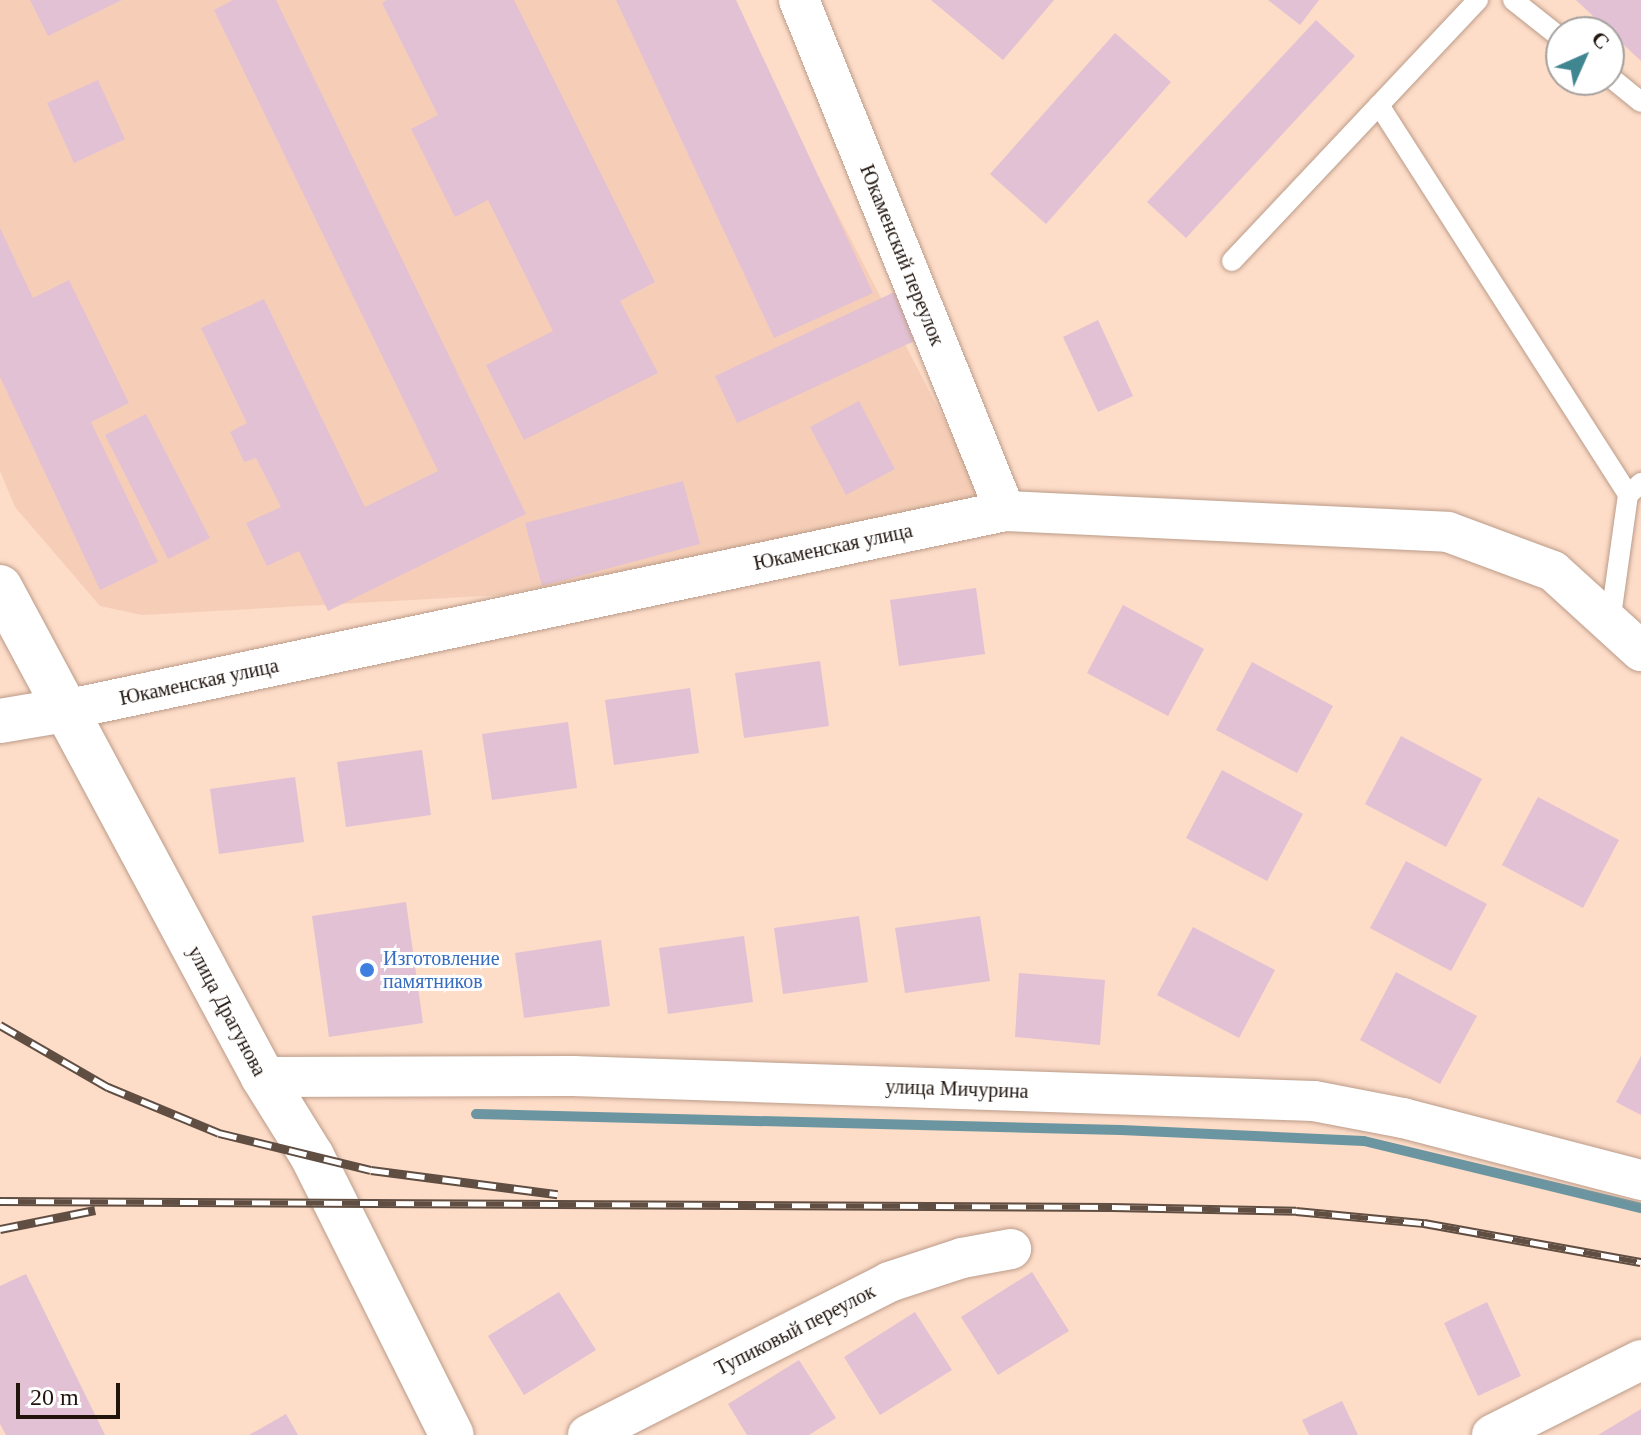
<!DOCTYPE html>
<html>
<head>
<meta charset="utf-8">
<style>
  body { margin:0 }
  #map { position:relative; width:1641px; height:1435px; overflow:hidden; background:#fddcc8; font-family:"Times New Roman",serif }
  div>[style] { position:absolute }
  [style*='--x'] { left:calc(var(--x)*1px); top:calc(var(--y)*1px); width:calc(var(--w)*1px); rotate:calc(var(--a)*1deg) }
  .built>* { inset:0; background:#f6ceb7 }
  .stream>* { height:10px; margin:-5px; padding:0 5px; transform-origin:5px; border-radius:5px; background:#6b95a0 }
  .building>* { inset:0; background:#e2c1d4 }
  .roads { filter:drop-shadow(0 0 2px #bb9c89) drop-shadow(0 0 2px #bb9c89) }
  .service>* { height:20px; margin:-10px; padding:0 10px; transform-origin:10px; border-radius:10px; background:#fff }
  .minor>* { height:40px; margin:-20px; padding:0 20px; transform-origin:20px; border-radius:20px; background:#fff }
  .tertiary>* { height:44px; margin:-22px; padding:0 22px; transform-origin:22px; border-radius:22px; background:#fff }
  .primary>* { height:44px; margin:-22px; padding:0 22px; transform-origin:22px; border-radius:22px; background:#fff }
  .rail>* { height:9px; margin-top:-4.5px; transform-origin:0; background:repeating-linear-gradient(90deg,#fff 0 18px,#604e43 0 36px); box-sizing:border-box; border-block:2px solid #604e43 }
  .dots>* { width:22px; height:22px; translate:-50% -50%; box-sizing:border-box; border:4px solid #fff; border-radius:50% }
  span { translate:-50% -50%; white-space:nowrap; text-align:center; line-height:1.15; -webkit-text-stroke:6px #fff; paint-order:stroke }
  .street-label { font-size:20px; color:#20140d }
  .shop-label { font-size:20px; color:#366cbe }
  .left { translate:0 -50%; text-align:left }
  .north { position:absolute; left:1545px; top:16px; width:80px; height:80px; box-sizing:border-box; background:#fff; border:2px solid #a6a19e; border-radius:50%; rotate:45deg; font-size:22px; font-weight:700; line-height:32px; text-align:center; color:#20140d }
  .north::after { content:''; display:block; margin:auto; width:28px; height:36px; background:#408691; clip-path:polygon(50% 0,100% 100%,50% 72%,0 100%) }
  .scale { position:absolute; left:16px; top:1383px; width:104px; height:36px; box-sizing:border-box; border:4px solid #20140d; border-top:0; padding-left:10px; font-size:24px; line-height:28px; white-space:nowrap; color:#20140d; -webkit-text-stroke:6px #fff; paint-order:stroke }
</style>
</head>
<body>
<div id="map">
  <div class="built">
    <div style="clip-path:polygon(0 0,727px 0,985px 499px,502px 595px,142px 615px,100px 606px,15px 507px,0 471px)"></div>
  </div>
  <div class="stream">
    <div style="--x:476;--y:1114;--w:645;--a:1.42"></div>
    <div style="--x:1121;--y:1130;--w:243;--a:2.6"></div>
    <div style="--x:1364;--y:1141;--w:285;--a:13.6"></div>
  </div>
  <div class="building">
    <div style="clip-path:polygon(30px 0,122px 0,48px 36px)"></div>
    <div style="clip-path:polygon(233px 0,276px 0,526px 514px,328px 611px,299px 551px,267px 566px,246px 523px,281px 507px,256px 458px,244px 462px,230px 432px,247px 423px,201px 328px,264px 299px,365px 507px,438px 471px,214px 10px)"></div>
    <div style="clip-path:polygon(387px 0,514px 0,655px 282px,620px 301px,658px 373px,524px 440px,486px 365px,553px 331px,488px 200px,455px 217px,411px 129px,438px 115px,382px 3px)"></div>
    <div style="clip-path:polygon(616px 0,736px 0,873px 293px,774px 338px)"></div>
    <div style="clip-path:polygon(931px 0,1054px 0,1003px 60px)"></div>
    <div style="clip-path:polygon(1268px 0,1319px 0,1300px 25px)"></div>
    <div style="clip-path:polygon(1576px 0,1641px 0,1641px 61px)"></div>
    <div style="clip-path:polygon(1316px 20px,1355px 56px,1186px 238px,1147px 202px)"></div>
    <div style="clip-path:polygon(1115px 33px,1171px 82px,1046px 224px,990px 174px)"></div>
    <div style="clip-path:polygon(98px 80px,125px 139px,74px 163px,47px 103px)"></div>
    <div style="clip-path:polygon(0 228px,33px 298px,69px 280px,129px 403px,91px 422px,158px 562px,100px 590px,0 377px)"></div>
    <div style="clip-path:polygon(901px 289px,923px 337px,737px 423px,715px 376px)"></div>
    <div style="clip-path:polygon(1098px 320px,1133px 396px,1098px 412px,1063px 337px)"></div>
    <div style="clip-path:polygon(859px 401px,895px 469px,846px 495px,810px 427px)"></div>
    <div style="clip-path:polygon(146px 414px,210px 538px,168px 559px,105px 435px)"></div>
    <div style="clip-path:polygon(683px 481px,700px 544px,542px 586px,525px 523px)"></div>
    <div style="clip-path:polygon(976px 588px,985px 654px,899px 666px,890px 600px)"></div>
    <div style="clip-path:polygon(1123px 605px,1204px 649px,1168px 716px,1087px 673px)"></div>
    <div style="clip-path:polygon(820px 661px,829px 726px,744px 738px,735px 673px)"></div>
    <div style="clip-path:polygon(1252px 662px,1333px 706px,1297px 773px,1216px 730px)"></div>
    <div style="clip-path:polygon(690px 688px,699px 753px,614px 765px,605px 700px)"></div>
    <div style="clip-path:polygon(568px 722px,577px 788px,492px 800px,482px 734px)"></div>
    <div style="clip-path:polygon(1401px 736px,1482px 779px,1446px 847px,1365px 804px)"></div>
    <div style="clip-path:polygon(422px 750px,431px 815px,346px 827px,337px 762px)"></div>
    <div style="clip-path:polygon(1222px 770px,1303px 814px,1267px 881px,1186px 838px)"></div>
    <div style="clip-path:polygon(295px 777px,304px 842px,219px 854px,210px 789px)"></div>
    <div style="clip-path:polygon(1538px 797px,1619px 840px,1583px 908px,1502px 865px)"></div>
    <div style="clip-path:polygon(1406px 861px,1487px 904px,1451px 971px,1370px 928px)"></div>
    <div style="clip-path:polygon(406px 902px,423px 1023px,329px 1037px,312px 916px)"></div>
    <div style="clip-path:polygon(859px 916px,868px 982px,783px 994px,774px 928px)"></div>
    <div style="clip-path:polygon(980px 916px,990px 981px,905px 993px,895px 928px)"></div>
    <div style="clip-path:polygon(1193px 927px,1275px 970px,1239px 1038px,1157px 995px)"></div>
    <div style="clip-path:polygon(744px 936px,753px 1002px,668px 1014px,659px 948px)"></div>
    <div style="clip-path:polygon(601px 940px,610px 1006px,524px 1018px,515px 953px)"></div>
    <div style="clip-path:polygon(1396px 972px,1477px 1016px,1440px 1084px,1360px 1040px)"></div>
    <div style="clip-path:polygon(1019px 973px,1105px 980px,1100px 1045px,1015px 1037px)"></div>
    <div style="clip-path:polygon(1641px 1056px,1641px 1115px,1616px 1102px)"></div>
    <div style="clip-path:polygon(1032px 1272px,1069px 1331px,998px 1375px,961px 1317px)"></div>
    <div style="clip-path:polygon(26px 1274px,105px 1435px,6px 1435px,0 1424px,0 1286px)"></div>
    <div style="clip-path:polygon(559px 1292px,596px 1350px,524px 1395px,488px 1336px)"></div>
    <div style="clip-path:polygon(1487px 1302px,1521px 1376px,1478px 1396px,1444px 1323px)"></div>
    <div style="clip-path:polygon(915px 1312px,952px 1370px,880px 1415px,844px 1357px)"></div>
    <div style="clip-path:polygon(799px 1360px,836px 1418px,809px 1435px,747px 1435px,728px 1404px)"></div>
    <div style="clip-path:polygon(1342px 1401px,1358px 1435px,1309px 1435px,1302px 1420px)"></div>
    <div style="clip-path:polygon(1641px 1409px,1641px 1435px,1598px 1435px)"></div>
    <div style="clip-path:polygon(286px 1414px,298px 1435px,249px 1435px)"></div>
  </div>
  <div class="roads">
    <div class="service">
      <div style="--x:1513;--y:0;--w:61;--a:38.4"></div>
      <div style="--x:1609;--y:76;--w:41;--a:39.1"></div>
      <div style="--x:1379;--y:105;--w:463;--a:57.4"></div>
      <div style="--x:1232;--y:261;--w:359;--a:-46.7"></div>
      <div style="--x:1610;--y:623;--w:129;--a:-82"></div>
      <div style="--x:1628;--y:495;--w:18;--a:-43"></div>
    </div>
    <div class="minor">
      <div style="--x:799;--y:0;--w:551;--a:68.04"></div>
      <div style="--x:65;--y:710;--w:961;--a:-11.95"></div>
      <div style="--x:1005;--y:511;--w:443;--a:2.7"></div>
      <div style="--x:1448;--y:532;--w:112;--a:20.4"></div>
      <div style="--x:1553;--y:571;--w:119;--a:42.3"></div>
      <div style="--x:263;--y:1077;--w:310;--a:-0.2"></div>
      <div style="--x:573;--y:1076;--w:741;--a:1.93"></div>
      <div style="--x:1314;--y:1101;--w:91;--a:10.8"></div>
      <div style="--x:1403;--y:1118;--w:246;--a:14.6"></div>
      <div style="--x:588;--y:1435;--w:338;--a:-26.9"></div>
      <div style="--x:889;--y:1282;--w:77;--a:-18.2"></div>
      <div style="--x:962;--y:1258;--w:50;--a:-10.4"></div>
      <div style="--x:1492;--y:1435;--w:167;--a:-26.7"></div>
    </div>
    <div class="tertiary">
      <div style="--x:0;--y:721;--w:66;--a:-9.6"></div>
    </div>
    <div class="primary">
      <div style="--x:0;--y:587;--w:556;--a:61.78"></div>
      <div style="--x:263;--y:1077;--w:93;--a:58.2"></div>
      <div style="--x:312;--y:1156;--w:312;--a:63.4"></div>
    </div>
  </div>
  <div class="rail">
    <div style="--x:0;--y:1025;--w:125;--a:29.9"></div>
    <div style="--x:108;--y:1087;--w:120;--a:22.5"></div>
    <div style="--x:219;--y:1133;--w:156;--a:13.7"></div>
    <div style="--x:371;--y:1170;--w:188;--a:7.4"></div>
    <div style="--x:0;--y:1201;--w:1112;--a:0.31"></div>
    <div style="--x:1112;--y:1207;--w:184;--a:1.2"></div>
    <div style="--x:1296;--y:1211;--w:129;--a:5.4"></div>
    <div style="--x:1424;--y:1223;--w:220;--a:10.2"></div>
    <div style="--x:0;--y:1229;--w:97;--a:-11.3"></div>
  </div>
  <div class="dots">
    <div style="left:367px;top:970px;background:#3f7fe0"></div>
  </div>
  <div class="street-label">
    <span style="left:902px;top:255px;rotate:68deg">Юкаменский переулок</span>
    <span style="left:833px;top:547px;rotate:-12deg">Юкаменская улица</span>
    <span style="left:199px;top:682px;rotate:-12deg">Юкаменская улица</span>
    <span style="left:227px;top:1011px;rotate:62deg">улица Драгунова</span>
    <span style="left:957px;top:1089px;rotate:2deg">улица Мичурина</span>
    <span style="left:795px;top:1330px;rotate:-27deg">Тупиковый переулок</span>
  </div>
  <div class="shop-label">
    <span class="left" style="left:383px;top:970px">Изготовление<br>памятников</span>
  </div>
  <div class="north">С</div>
  <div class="scale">20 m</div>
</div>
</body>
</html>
